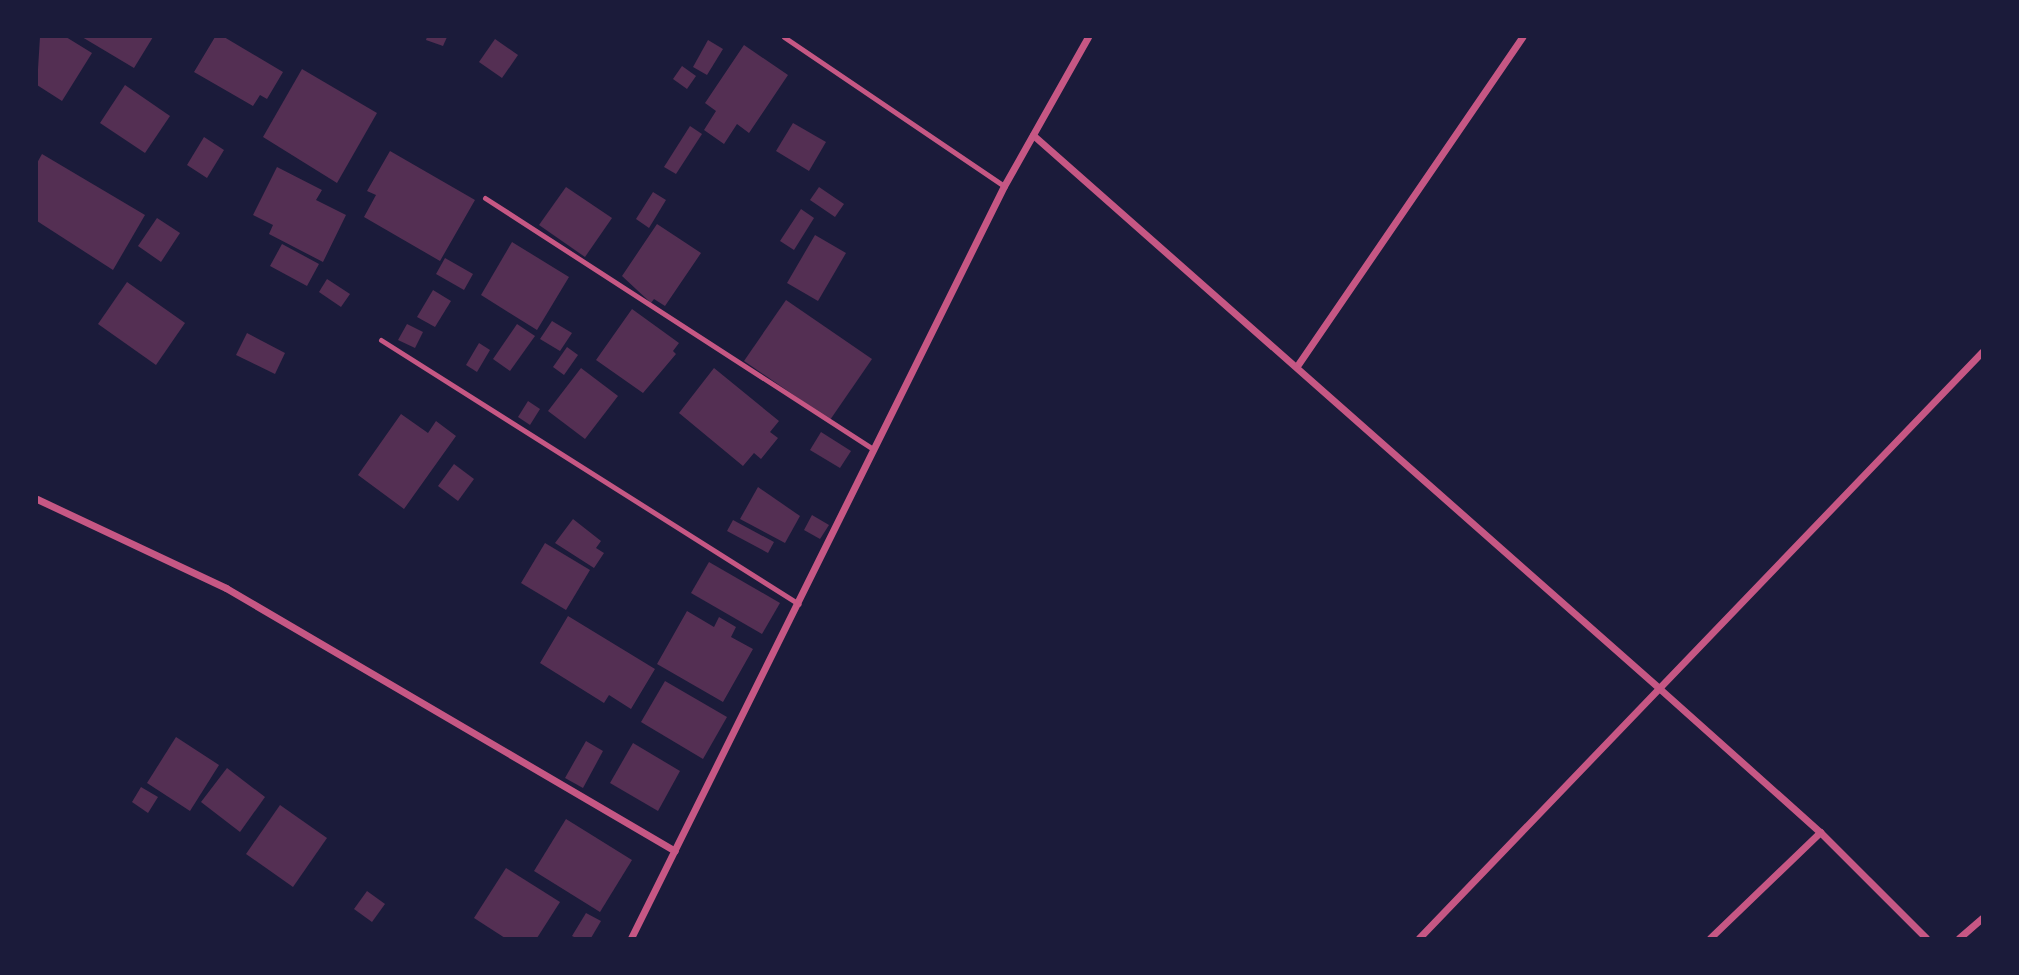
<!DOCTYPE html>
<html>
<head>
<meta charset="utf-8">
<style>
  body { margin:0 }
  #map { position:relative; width:2019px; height:975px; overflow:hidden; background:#1b1b3a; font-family:"Libre Baskerville",serif }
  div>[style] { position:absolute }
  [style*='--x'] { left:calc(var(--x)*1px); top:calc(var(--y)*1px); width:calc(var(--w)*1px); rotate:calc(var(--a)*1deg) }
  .building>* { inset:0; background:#542f53 }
  .service>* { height:5px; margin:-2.5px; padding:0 2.5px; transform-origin:2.5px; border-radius:2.5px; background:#c65784 }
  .minor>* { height:7px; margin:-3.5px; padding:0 3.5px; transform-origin:3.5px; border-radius:3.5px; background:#c65784 }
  span { translate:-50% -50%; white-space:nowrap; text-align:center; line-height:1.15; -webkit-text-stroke:7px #1b1b3a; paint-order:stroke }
  .frame { position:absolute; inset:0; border:38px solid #1b1b3a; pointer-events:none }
</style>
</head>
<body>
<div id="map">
  <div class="building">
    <div style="clip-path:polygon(40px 37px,66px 37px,92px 53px,62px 101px,37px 85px)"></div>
    <div style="clip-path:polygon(82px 37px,153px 37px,134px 68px)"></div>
    <div style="clip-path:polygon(215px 37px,224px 37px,283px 72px,267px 99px,260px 95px,253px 106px,194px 72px)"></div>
    <div style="clip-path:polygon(427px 37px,447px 37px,443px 46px,426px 40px)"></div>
    <div style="clip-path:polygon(495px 39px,518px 55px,502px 78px,479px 62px)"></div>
    <div style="clip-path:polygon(708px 40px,723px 49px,707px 75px,693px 67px)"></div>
    <div style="clip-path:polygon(744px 45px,788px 75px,749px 133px,737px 124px,724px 144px,704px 130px,716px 111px,705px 103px)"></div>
    <div style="clip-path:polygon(682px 66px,696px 76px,687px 89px,673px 79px)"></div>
    <div style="clip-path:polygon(302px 69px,377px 113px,337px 183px,263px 137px)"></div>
    <div style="clip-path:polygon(125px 85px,170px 116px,145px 153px,100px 123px)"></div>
    <div style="clip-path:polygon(793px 123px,826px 142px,809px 171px,776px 151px)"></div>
    <div style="clip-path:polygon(690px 126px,702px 134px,676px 174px,664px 167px)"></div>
    <div style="clip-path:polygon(204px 137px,224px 150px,207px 178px,187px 165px)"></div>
    <div style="clip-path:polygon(390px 151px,475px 200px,440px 261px,364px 217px,376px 195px,367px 191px)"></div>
    <div style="clip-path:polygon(42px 154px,145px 215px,113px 270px,37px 221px,37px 163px)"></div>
    <div style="clip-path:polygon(277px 167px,322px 190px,316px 200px,346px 215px,323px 262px,269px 234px,273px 225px,253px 215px)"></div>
    <div style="clip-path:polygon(566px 187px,612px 218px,585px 257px,539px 225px)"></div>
    <div style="clip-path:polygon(819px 187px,844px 204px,835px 217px,810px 200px)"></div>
    <div style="clip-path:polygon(653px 192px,666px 200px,649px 228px,636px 219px)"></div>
    <div style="clip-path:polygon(801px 209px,814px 218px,794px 250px,780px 241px)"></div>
    <div style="clip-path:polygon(157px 218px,180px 233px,161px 262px,138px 246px)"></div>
    <div style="clip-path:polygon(657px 224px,701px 253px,665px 306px,654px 299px,651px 303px,622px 276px)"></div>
    <div style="clip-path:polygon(815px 235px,846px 253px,818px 301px,787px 283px)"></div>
    <div style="clip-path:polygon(512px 242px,569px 277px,537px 330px,481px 295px)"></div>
    <div style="clip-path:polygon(282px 244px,319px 264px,307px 286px,270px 266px)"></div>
    <div style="clip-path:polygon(445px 258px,473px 274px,464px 290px,436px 274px)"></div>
    <div style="clip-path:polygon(327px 279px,350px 294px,341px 307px,319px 292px)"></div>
    <div style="clip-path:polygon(127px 282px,185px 323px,156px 365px,98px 324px)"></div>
    <div style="clip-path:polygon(433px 290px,451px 301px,435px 327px,417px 317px)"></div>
    <div style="clip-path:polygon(786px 300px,872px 359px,830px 420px,744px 361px)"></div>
    <div style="clip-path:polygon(632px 309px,679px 343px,673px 351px,676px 354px,643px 393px,596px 360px)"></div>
    <div style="clip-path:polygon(552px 321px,572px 333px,560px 351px,540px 339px)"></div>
    <div style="clip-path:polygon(407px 324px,423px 332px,415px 348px,398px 340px)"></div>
    <div style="clip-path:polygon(517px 324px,535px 336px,510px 371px,493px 359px)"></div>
    <div style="clip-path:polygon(247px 333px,285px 353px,275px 374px,236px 355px)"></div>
    <div style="clip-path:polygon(479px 343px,490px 350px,477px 372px,466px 365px)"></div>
    <div style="clip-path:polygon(567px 347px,578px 355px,564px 375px,553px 367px)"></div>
    <div style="clip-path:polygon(581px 368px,618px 396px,585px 439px,548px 411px)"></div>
    <div style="clip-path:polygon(714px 368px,779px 421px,770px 432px,778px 438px,761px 459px,754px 453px,743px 466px,679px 413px)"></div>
    <div style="clip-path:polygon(528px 401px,540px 409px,530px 425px,518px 417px)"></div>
    <div style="clip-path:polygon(401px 414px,428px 433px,436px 421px,456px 436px,404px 509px,358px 475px)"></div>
    <div style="clip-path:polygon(821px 432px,851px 451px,840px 468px,810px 450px)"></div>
    <div style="clip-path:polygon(454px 464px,474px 479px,458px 501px,438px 486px)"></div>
    <div style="clip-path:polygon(758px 487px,800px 516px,785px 543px,740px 519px)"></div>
    <div style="clip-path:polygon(812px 515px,829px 525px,820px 539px,804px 530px)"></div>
    <div style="clip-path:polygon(573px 519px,601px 541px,596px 548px,604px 553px,594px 568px,555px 543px)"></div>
    <div style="clip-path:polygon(733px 520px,774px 542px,768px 553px,727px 531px)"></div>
    <div style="clip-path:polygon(545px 543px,590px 570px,566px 610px,521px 583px)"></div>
    <div style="clip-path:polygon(709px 562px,780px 603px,762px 634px,691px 593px)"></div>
    <div style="clip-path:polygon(687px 611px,714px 627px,719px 617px,736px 627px,731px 637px,753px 649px,723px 702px,657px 664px)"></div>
    <div style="clip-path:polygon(568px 616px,655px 669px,631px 709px,609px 695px,604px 703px,540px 663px)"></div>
    <div style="clip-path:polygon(665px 681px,727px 717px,703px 759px,641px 722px)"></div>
    <div style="clip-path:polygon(176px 737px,219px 765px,190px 811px,147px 783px)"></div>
    <div style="clip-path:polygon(586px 741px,603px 751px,583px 788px,565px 778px)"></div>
    <div style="clip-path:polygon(633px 743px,680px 771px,658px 811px,610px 783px)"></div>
    <div style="clip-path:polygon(227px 768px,265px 797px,240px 832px,201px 802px)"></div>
    <div style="clip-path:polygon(141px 787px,158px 797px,148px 813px,132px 802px)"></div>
    <div style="clip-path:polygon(280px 805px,327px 838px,293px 887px,246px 854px)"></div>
    <div style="clip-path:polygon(566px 819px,632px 860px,600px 912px,534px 871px)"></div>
    <div style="clip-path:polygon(506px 868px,560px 902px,537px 938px,505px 938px,474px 918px)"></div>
    <div style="clip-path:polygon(367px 891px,385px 904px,372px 922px,354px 909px)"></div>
    <div style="clip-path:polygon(586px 913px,601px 921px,591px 938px,576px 938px,572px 936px)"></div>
  </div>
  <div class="service">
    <div style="--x:784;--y:37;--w:266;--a:34.1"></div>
    <div style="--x:485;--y:198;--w:461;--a:32.9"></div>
    <div style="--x:381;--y:340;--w:494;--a:32.3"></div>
  </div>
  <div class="minor">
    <div style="--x:1033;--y:135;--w:837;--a:41.46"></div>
    <div style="--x:1660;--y:689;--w:215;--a:41.8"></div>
    <div style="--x:1820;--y:832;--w:150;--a:45"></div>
    <div style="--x:1297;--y:366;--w:399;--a:-55.6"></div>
    <div style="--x:37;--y:499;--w:209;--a:25.2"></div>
    <div style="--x:226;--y:588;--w:520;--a:30.36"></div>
    <div style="--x:631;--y:938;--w:839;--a:-63.62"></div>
    <div style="--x:1004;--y:186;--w:171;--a:-60.6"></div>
    <div style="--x:1419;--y:938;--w:813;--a:-46.15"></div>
    <div style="--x:1710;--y:938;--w:153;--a:-43.9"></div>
    <div style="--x:1959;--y:938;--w:30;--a:-41"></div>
  </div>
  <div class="frame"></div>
</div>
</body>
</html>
